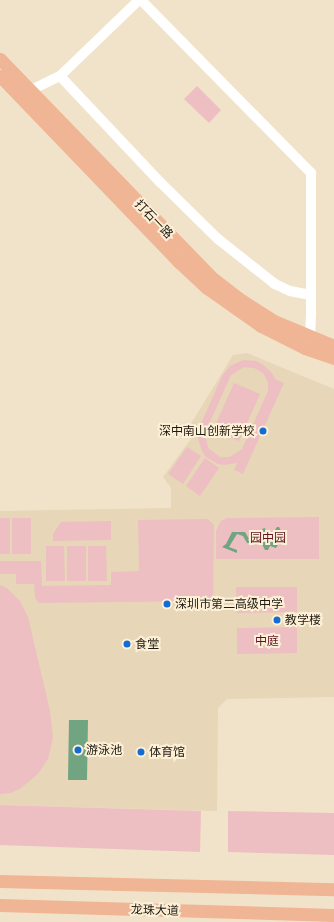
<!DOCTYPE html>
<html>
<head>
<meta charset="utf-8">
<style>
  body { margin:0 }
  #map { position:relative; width:334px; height:922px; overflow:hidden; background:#f0e3ca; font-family:"Golos Text","Noto Sans SC",sans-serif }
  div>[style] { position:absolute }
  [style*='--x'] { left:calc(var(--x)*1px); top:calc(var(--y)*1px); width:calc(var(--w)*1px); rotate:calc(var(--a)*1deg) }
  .built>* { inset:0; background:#e7d6b7 }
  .green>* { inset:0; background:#edbfc2 }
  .water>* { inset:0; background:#71a480 }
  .minor>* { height:10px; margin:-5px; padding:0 5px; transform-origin:5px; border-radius:5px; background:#fff }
  .major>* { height:13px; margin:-6.5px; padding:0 6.5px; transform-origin:6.5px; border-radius:6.5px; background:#f0b594 }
  .dots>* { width:11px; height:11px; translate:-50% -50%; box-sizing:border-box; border:2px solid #fdf0d7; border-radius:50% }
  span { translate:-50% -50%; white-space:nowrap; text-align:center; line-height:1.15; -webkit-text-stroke:4px #fdf0d7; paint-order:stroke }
  .street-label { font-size:12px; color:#1f1a11 }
  .poi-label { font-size:12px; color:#1f1a11 }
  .right { translate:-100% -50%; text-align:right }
  .left { translate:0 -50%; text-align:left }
  .park-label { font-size:12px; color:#601524 }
</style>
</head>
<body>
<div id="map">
  <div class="built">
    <div style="clip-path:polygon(247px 353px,334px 389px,334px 697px,227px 699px,218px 708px,217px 811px,0 805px,0 511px,171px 508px,171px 488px,163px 477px,193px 436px,189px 427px,233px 355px)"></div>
  </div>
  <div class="green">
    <div style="clip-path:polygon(197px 86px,221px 110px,209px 123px,184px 99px)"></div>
    <div style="clip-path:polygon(evenodd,243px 360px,256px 361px,262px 364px,272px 373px,275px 379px,284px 383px,243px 474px,234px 470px,237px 463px,224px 465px,218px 464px,206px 457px,202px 451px,198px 439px,200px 426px,222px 376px,230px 366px,243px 360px,244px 367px,254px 368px,263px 373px,268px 382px,268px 391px,242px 449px,230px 457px,220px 457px,208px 448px,205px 433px,231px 375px,244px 367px)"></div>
    <div style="clip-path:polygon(234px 383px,260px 394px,239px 441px,213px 430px)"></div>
    <div style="clip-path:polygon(187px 447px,201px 456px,183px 484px,168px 474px)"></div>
    <div style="clip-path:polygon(205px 458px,219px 468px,200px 496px,186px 486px)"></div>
    <div style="clip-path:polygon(319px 517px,319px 559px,216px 559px,216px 531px,221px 521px,227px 518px)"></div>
    <div style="clip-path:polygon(0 518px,10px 518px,10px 554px,0 554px)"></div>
    <div style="clip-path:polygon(12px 518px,31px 518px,31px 554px,12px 554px)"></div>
    <div style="clip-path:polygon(208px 519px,214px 525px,213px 601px,39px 603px,35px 598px,34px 584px,16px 584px,16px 574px,0 574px,0 561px,41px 561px,42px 586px,111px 585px,111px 572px,139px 571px,138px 520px)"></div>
    <div style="clip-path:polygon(111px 521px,111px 540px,53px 541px,53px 534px,61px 522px)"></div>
    <div style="clip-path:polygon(46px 546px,64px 546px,65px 581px,46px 581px)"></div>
    <div style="clip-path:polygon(67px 546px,86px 546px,86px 581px,67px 581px)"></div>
    <div style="clip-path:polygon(88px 546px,106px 546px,107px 581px,88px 581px)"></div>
    <div style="clip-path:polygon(0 585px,7px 588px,20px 601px,28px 617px,50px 711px,53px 737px,48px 759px,38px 774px,21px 788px,11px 793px,0 794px)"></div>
    <div style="clip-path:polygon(236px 587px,297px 587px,297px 612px,237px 613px)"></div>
    <div style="clip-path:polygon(297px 627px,297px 653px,237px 654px,237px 628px)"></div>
    <div style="clip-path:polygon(0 805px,201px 811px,200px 852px,0 845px)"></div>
    <div style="clip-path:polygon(228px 811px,334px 813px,334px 855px,228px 852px)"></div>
  </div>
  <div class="water">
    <div style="clip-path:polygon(277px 527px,279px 527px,281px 531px,278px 536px,278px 545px,276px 548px,270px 546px,268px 550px,265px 550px,261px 542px,247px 543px,243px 536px,237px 534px,229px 547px,237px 550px,237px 553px,222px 547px,226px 544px,232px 532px,245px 532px,249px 539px,256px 537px,264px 542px,265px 536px,262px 529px,265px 528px,266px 534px,271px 536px)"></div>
    <div style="clip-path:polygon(69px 720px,88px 720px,87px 780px,68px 780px)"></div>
  </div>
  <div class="minor">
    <div style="--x:141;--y:0;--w:243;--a:45.5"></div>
    <div style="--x:311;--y:173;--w:140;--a:90"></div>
    <div style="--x:311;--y:313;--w:24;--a:92"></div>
    <div style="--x:60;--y:76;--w:147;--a:46.7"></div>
    <div style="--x:161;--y:183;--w:80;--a:44.5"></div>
    <div style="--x:218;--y:239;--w:73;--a:38.3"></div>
    <div style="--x:275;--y:284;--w:17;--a:25"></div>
    <div style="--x:290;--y:291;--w:21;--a:11"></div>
    <div style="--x:31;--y:90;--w:32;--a:-26"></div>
    <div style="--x:60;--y:76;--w:110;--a:-43.9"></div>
  </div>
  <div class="major">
    <div style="--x:0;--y:59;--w:302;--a:45.9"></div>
    <div style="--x:210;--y:276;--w:36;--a:38"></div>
    <div style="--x:238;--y:298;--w:43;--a:32.6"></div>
    <div style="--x:274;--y:321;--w:65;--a:22.6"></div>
    <div style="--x:0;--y:76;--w:258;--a:46.1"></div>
    <div style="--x:179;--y:262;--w:38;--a:43"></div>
    <div style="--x:207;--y:288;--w:66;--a:35.1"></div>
    <div style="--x:261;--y:326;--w:49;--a:26.6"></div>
    <div style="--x:305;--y:348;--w:31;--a:19"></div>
    <div style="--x:0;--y:881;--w:334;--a:1.4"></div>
    <div style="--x:0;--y:905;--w:334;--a:1.7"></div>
  </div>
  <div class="dots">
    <div style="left:263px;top:431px;background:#136bd4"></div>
    <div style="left:167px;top:604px;background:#136bd4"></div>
    <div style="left:277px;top:620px;background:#136bd4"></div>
    <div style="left:127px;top:644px;background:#136bd4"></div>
    <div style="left:78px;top:750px;background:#136bd4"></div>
    <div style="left:141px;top:752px;background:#136bd4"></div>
  </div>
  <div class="street-label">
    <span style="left:154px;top:219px;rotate:46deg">打石一路</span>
    <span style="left:155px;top:910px;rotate:2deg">龙珠大道</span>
  </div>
  <div class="poi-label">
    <span class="right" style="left:255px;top:431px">深中南山创新学校</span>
    <span class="left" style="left:175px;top:604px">深圳市第二高级中学</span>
    <span class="left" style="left:285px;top:620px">教学楼</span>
    <span class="left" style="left:135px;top:644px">食堂</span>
    <span class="left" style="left:86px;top:750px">游泳池</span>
    <span class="left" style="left:149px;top:752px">体育馆</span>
  </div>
  <div class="park-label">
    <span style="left:268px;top:538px">园中园</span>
    <span style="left:267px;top:641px">中庭</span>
  </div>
</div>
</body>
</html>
